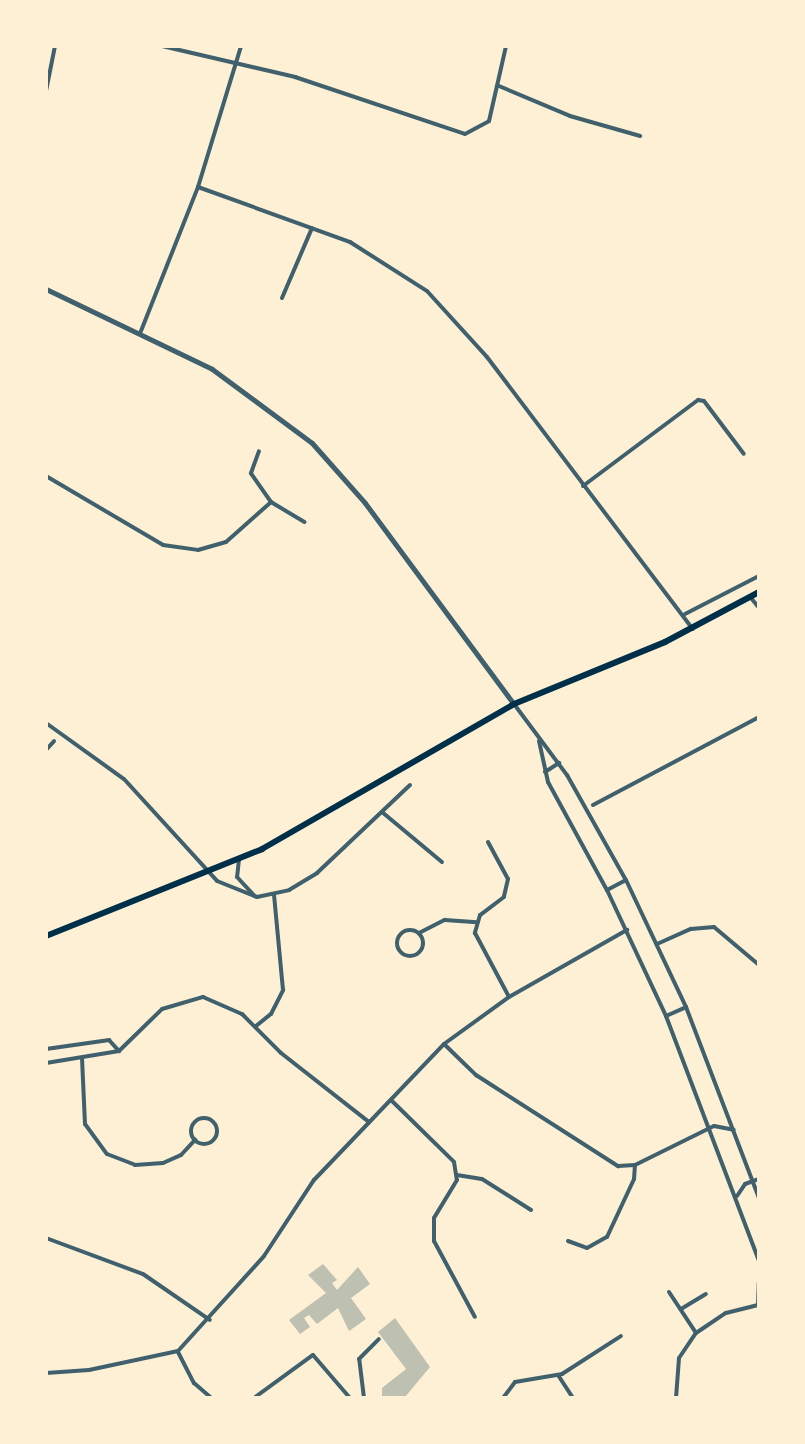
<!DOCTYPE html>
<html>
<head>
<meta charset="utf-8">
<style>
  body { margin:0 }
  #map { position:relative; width:805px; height:1444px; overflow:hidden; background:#fdf0d5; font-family:Figtree,sans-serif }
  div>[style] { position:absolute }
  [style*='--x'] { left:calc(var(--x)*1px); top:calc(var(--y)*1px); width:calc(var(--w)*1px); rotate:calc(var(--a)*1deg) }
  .building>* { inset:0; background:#bec0b2 }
  .minor>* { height:4px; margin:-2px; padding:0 2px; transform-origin:2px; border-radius:2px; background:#3f606c }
  .minor>.ring { margin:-2px; padding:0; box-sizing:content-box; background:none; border:4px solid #3f606c; border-radius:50% }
  .tertiary>* { height:5px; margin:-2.5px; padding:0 2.5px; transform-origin:2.5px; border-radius:2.5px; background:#3f606c }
  .secondary>* { height:6px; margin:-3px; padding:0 3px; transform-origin:3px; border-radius:3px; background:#003049 }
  span { translate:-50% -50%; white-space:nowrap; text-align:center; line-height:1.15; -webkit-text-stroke:7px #fdf0d5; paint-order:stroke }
  .frame { position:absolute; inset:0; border:48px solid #fdf0d5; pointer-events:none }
</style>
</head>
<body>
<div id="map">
  <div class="building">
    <div style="clip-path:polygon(323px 1264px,337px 1280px,332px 1283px,337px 1290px,358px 1267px,370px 1284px,351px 1298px,366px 1319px,349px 1331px,338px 1308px,317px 1324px,309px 1315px,304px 1318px,310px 1327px,300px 1334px,289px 1320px,326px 1293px,308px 1275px)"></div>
    <div style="clip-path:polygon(395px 1318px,430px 1367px,405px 1397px,382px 1398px,382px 1388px,406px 1369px,378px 1332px)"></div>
  </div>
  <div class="minor">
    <div style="--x:162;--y:46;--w:137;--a:13.1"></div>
    <div style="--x:295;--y:77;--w:179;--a:18.5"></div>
    <div style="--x:465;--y:134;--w:27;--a:-28"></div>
    <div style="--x:489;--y:121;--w:77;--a:-77.2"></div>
    <div style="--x:499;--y:86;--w:77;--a:22.9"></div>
    <div style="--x:570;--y:116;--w:73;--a:15.9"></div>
    <div style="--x:46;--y:91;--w:46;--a:-78.7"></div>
    <div style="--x:198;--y:187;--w:162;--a:19.9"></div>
    <div style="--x:350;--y:242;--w:91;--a:32.5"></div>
    <div style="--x:427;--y:291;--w:89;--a:47.7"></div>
    <div style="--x:487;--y:357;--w:341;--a:52.9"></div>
    <div style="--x:282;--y:298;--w:76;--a:-66.8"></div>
    <div style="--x:141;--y:331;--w:155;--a:-68.4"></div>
    <div style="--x:198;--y:187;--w:147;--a:-73"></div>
    <div style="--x:46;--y:476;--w:136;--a:30.5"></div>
    <div style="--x:163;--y:545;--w:35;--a:8"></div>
    <div style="--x:198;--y:550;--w:29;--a:-16"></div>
    <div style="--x:226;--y:542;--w:60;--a:-41.6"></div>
    <div style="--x:271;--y:502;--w:35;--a:-125"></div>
    <div style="--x:251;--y:473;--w:23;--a:-70"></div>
    <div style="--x:583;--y:486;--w:144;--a:-36.8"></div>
    <div style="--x:698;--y:400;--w:6;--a:9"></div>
    <div style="--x:704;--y:401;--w:66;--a:53"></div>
    <div style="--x:271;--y:502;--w:39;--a:31"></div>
    <div style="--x:751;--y:598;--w:13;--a:51"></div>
    <div style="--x:685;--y:614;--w:83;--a:-27.2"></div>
    <div style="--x:514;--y:704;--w:89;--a:53.3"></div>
    <div style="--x:567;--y:775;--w:120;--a:60.7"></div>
    <div style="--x:626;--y:880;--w:140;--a:64.7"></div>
    <div style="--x:686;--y:1007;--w:204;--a:69.1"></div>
    <div style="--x:46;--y:723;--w:96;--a:35.7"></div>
    <div style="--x:124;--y:779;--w:138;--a:47.6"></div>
    <div style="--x:217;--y:881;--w:43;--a:21.8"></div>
    <div style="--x:257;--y:897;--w:33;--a:-12"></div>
    <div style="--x:289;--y:890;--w:33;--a:-31"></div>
    <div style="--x:317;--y:873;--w:128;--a:-43.4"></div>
    <div style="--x:539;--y:741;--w:42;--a:77.6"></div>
    <div style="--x:548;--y:782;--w:123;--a:61.4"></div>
    <div style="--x:607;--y:890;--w:139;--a:64.9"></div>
    <div style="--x:666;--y:1016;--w:262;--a:69.2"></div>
    <div style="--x:46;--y:750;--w:12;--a:-48"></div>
    <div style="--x:545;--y:772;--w:17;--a:-33"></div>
    <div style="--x:593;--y:805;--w:188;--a:-27.9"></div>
    <div style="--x:382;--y:812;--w:78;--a:39.8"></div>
    <div style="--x:488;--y:842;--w:42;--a:61.6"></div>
    <div style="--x:508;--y:879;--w:18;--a:103"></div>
    <div style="--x:504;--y:897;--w:30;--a:143"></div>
    <div style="--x:480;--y:915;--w:19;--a:106"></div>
    <div style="--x:475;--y:933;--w:72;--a:62"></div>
    <div style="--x:239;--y:859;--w:18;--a:96"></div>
    <div style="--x:237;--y:877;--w:26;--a:47"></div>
    <div style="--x:607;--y:890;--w:21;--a:-28"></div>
    <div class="ring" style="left:397px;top:930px;width:22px;height:22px"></div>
    <div style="--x:419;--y:933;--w:29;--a:-27"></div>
    <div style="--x:445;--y:920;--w:32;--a:4"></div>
    <div style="--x:657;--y:944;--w:37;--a:-24"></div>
    <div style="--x:691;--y:929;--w:23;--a:-5"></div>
    <div style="--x:714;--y:927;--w:59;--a:40.2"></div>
    <div style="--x:666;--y:1016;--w:22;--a:-24"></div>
    <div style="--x:256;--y:1026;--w:19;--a:-39"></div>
    <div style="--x:271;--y:1014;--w:27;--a:-63"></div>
    <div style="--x:283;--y:990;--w:95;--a:-95.4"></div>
    <div style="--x:444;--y:1044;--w:45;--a:44.1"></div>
    <div style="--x:476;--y:1075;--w:169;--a:32.7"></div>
    <div style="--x:618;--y:1166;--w:17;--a:-3"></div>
    <div style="--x:635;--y:1165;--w:88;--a:-26.3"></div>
    <div style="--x:714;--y:1126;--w:20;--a:11"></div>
    <div style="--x:46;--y:1049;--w:64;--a:-8.1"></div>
    <div style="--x:109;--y:1040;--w:15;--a:48"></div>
    <div style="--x:82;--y:1058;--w:66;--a:87.4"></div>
    <div style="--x:85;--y:1124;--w:37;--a:54"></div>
    <div style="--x:107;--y:1154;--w:30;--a:21"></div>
    <div style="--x:135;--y:1165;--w:28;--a:-4"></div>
    <div style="--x:163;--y:1163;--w:20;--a:-24"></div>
    <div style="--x:181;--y:1155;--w:21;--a:-47"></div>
    <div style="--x:46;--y:1063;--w:74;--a:-9.3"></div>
    <div style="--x:119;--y:1051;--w:60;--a:-44.3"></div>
    <div style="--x:162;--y:1009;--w:43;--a:-16.3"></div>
    <div style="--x:203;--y:997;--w:43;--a:23.6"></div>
    <div style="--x:242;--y:1014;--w:55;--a:45"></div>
    <div style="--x:281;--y:1053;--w:112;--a:38.1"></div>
    <div style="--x:391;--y:1100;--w:88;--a:44.5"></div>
    <div style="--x:454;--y:1162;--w:18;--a:81"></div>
    <div style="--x:457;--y:1180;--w:44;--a:121.2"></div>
    <div style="--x:434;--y:1218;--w:23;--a:90"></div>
    <div style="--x:434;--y:1241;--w:86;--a:61.7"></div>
    <div class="ring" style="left:191px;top:1118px;width:22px;height:22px"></div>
    <div style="--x:457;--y:1175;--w:25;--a:9"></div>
    <div style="--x:482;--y:1179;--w:58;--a:32.3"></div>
    <div style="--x:737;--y:1196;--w:14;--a:-56"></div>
    <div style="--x:745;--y:1184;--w:15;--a:-20"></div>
    <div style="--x:46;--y:1238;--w:103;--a:20.4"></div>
    <div style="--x:143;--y:1274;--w:81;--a:34.5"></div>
    <div style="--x:568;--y:1241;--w:20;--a:20"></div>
    <div style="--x:587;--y:1248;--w:23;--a:-29"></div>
    <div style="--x:607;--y:1237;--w:64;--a:-65"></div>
    <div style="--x:634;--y:1179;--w:13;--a:-86"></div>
    <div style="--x:669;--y:1292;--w:49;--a:56.6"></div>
    <div style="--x:758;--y:1305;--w:23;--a:-88"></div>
    <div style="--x:681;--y:1309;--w:29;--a:-31"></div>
    <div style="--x:178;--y:1352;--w:35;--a:63"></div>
    <div style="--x:194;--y:1383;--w:23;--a:41"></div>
    <div style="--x:46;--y:1373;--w:43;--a:-4"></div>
    <div style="--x:89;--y:1370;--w:91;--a:-12.1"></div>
    <div style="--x:178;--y:1351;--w:128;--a:-47.8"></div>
    <div style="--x:264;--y:1256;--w:91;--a:-56.7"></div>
    <div style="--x:314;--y:1180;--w:188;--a:-46.3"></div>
    <div style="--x:444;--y:1044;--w:80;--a:-35.9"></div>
    <div style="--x:509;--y:997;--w:136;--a:-29.6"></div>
    <div style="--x:558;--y:1375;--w:27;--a:57"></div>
    <div style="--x:254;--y:1398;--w:73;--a:-36.1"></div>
    <div style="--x:313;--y:1355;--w:57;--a:49.3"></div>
    <div style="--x:364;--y:1398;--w:39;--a:-97"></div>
    <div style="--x:359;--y:1359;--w:28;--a:-45"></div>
    <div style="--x:503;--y:1398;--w:20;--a:-53"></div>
    <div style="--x:515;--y:1382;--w:48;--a:-9.7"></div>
    <div style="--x:562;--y:1374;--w:70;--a:-32.8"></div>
    <div style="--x:676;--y:1398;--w:40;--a:-85.7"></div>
    <div style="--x:679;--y:1358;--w:30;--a:-56"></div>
    <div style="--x:696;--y:1333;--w:36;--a:-34"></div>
    <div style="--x:726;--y:1313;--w:33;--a:-14"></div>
  </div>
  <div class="tertiary">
    <div style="--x:46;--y:289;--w:184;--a:25.7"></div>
    <div style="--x:212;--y:369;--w:124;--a:36.5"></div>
    <div style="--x:312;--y:443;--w:80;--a:48.5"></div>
    <div style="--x:365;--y:503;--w:250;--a:53.5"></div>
  </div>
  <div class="secondary">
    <div style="--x:46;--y:936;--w:233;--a:-21.9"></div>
    <div style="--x:262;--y:849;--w:291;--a:-29.9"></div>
    <div style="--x:514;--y:704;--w:163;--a:-22.3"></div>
    <div style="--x:665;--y:642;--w:106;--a:-28"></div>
  </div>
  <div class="frame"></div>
</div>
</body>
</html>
